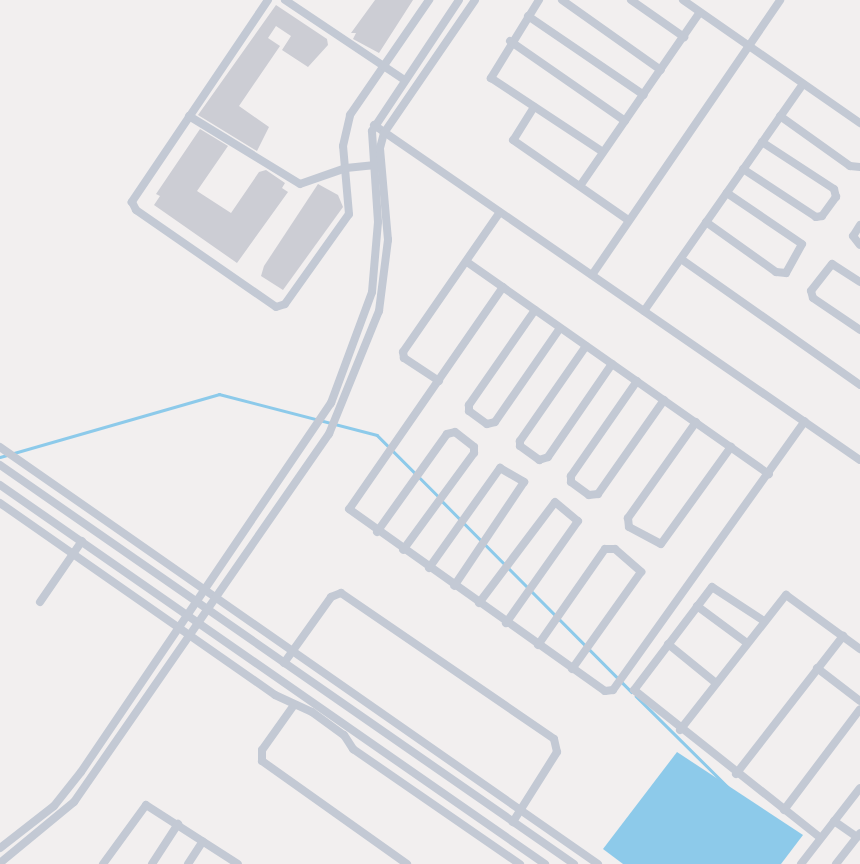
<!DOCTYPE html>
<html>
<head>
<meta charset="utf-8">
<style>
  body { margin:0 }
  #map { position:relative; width:860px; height:864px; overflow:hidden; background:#f2efef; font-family:"PT Sans Narrow",sans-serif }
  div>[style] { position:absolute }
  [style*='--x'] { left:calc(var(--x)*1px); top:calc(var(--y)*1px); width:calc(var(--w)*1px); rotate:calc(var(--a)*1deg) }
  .water>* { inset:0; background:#8dcaea }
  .stream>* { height:2.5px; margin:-1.25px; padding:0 1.25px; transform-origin:1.25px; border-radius:1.25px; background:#8dcaea }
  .building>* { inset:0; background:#cccdd4 }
  .minor>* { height:8px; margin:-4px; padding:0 4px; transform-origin:4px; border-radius:4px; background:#c3c9d4 }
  span { translate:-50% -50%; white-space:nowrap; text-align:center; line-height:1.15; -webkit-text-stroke:5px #fff; paint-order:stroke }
</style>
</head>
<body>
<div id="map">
  <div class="water">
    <div style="clip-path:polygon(677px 752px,803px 835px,781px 864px,623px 864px,603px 849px)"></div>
  </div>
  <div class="stream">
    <div style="--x:0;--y:457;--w:228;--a:-16"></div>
    <div style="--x:219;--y:394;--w:163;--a:14.5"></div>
    <div style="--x:377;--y:435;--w:88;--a:45"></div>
    <div style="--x:442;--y:501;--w:269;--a:45.2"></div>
    <div style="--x:636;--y:696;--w:129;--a:44.7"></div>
  </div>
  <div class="building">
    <div style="clip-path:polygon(375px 0,413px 0,379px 53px,353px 39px,356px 33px,351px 33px)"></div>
    <div style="clip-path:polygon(276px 5px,327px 39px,328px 45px,308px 67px,282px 50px,291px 36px,276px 26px,268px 38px,280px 46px,239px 106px,269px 127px,257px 151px,198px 115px)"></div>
    <div style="clip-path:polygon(200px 129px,228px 146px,197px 191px,231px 213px,259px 172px,266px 170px,285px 183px,282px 188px,288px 192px,237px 263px,154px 205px,160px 196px,156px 194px)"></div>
    <div style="clip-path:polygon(318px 184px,338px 195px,343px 207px,283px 290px,261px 276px,264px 266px)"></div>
  </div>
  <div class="minor">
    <div style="--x:268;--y:0;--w:244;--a:124"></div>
    <div style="--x:132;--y:202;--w:9;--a:63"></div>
    <div style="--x:136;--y:210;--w:170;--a:34.7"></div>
    <div style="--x:276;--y:307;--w:9;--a:-18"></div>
    <div style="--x:285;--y:304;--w:110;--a:-54.6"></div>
    <div style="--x:349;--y:214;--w:68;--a:-95"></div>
    <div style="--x:343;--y:146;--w:32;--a:-77"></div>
    <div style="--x:350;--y:115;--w:140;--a:-55.5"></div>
    <div style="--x:285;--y:0;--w:142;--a:33.8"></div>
    <div style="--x:539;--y:0;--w:92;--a:121.6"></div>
    <div style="--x:491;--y:78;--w:134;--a:33.5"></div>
    <div style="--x:562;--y:0;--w:121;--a:35.3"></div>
    <div style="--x:631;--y:0;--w:65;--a:34.9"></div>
    <div style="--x:683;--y:0;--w:216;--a:34.8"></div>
    <div style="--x:528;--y:16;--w:140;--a:34.3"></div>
    <div style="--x:510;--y:41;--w:140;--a:34.8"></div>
    <div style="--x:534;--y:107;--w:39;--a:122"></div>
    <div style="--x:513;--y:140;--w:140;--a:34.8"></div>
    <div style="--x:189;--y:116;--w:130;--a:31.5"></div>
    <div style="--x:300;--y:184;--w:49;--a:-19.2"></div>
    <div style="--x:346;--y:168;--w:27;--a:-6"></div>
    <div style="--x:780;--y:116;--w:86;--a:35.5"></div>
    <div style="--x:850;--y:166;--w:10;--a:6"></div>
    <div style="--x:374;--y:125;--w:590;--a:34.58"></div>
    <div style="--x:743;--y:169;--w:87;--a:33.3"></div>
    <div style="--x:816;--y:217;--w:6;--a:-9"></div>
    <div style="--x:822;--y:216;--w:24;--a:-54"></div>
    <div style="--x:836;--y:197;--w:8;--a:-104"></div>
    <div style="--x:834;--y:189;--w:86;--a:-146.9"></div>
    <div style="--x:580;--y:186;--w:211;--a:-55.4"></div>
    <div style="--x:706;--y:222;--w:86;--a:35.5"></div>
    <div style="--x:776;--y:272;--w:10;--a:6"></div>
    <div style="--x:786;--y:273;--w:33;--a:-61"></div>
    <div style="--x:802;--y:244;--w:91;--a:-145.8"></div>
    <div style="--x:860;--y:225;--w:13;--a:122"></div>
    <div style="--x:853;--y:236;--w:11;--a:52"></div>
    <div style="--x:681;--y:259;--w:219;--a:35.1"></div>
    <div style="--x:467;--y:262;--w:369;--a:35.1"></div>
    <div style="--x:592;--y:275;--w:333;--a:-55.6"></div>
    <div style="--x:860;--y:282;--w:33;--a:-147"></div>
    <div style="--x:832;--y:264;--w:34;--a:128"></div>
    <div style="--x:811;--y:291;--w:7;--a:74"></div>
    <div style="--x:813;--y:298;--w:57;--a:34.2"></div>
    <div style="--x:503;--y:287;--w:270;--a:124.7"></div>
    <div style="--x:349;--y:509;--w:314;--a:35.4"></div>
    <div style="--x:605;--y:691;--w:8;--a:-7"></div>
    <div style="--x:613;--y:690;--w:330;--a:-54.5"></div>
    <div style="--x:535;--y:310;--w:116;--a:124.8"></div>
    <div style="--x:469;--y:405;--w:6;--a:90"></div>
    <div style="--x:469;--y:411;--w:22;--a:36"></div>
    <div style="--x:487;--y:424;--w:8;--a:-14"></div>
    <div style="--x:495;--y:422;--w:114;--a:-55.3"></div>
    <div style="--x:644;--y:311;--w:277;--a:-55"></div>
    <div style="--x:586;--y:346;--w:116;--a:124.8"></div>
    <div style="--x:520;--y:441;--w:5;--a:90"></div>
    <div style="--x:520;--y:446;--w:24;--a:36"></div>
    <div style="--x:539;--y:460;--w:9;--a:-18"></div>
    <div style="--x:548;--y:457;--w:113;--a:-55.5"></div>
    <div style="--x:439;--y:381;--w:42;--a:-146.7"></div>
    <div style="--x:404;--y:358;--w:6;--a:-99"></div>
    <div style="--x:403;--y:352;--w:170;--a:-55.3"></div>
    <div style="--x:637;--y:381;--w:116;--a:124.8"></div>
    <div style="--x:571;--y:476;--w:6;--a:90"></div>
    <div style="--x:571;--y:482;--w:22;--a:36"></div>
    <div style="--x:589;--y:495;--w:9;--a:-6"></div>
    <div style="--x:598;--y:494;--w:115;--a:-54.9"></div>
    <div style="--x:696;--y:422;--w:118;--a:125.3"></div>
    <div style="--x:628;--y:518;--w:9;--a:84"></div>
    <div style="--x:629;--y:527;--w:36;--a:28"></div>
    <div style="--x:661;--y:544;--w:120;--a:-54.2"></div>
    <div style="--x:0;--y:447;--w:729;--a:34.89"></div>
    <div style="--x:0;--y:465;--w:699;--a:34.8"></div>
    <div style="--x:0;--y:485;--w:664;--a:34.82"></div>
    <div style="--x:0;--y:503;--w:335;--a:34.9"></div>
    <div style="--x:275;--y:695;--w:41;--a:24.7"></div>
    <div style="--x:312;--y:712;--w:39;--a:36"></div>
    <div style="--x:344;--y:735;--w:17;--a:57"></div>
    <div style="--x:353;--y:749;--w:203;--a:34.6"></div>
    <div style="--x:377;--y:532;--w:120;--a:-54.5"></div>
    <div style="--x:447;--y:434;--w:8;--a:-14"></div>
    <div style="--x:455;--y:432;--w:24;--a:38"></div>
    <div style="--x:474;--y:447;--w:6;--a:90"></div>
    <div style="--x:474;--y:453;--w:120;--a:126.2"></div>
    <div style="--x:429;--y:568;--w:123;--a:-54.6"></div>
    <div style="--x:500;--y:468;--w:28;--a:30"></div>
    <div style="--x:524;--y:482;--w:125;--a:123.9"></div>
    <div style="--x:40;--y:602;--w:74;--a:-55.5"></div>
    <div style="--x:479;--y:603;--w:126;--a:-53"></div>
    <div style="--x:555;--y:502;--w:30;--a:40"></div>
    <div style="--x:578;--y:521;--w:125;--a:125.2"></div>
    <div style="--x:697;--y:606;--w:62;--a:36.5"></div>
    <div style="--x:764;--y:621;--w:62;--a:-146.8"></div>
    <div style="--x:712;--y:587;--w:129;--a:127.1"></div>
    <div style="--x:634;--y:690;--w:238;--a:38.4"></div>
    <div style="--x:668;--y:644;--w:62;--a:39.1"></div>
    <div style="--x:538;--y:645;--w:117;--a:-55.1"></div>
    <div style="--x:605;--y:549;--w:10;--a:0"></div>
    <div style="--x:615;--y:549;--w:35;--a:41"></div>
    <div style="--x:641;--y:572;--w:119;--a:125.4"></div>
    <div style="--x:284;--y:663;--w:81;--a:-54.5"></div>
    <div style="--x:331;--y:597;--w:11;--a:-22"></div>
    <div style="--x:341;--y:593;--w:258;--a:34.4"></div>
    <div style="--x:554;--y:739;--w:13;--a:77"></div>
    <div style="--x:557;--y:752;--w:83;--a:122.2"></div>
    <div style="--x:817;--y:668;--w:54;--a:37.5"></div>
    <div style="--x:294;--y:705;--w:55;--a:125.4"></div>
    <div style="--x:262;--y:750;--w:11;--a:90"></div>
    <div style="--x:262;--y:761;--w:178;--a:35.4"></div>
    <div style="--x:680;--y:730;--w:172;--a:-51.9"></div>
    <div style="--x:786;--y:595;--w:92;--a:36.1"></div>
    <div style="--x:736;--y:774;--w:175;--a:-52.2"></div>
    <div style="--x:784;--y:810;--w:126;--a:-53"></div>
    <div style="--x:834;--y:821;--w:28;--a:35"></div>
    <div style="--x:0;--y:848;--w:68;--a:-37.9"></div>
    <div style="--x:54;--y:806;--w:43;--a:-51.5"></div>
    <div style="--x:81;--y:772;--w:446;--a:-55.9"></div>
    <div style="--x:331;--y:403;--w:118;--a:-69.7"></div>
    <div style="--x:372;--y:292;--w:70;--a:-85.1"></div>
    <div style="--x:378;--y:222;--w:91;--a:-93.8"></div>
    <div style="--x:372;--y:131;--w:157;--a:-56.4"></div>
    <div style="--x:0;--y:863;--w:96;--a:-39.5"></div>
    <div style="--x:74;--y:802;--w:448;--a:-55.3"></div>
    <div style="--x:329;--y:434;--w:133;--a:-67.9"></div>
    <div style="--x:379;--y:311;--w:72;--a:-82.8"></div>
    <div style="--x:388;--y:240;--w:92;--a:-95"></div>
    <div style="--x:380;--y:148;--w:16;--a:-75"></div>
    <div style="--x:384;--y:133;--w:161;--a:-55.6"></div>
    <div style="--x:103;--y:864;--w:73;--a:-53.9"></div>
    <div style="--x:146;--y:805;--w:109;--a:32.7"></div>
    <div style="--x:152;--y:864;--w:48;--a:-57"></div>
    <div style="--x:188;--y:864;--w:27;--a:-57"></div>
    <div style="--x:801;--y:864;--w:96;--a:-52.2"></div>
    <div style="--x:836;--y:864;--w:39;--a:-52"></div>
  </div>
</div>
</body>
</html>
